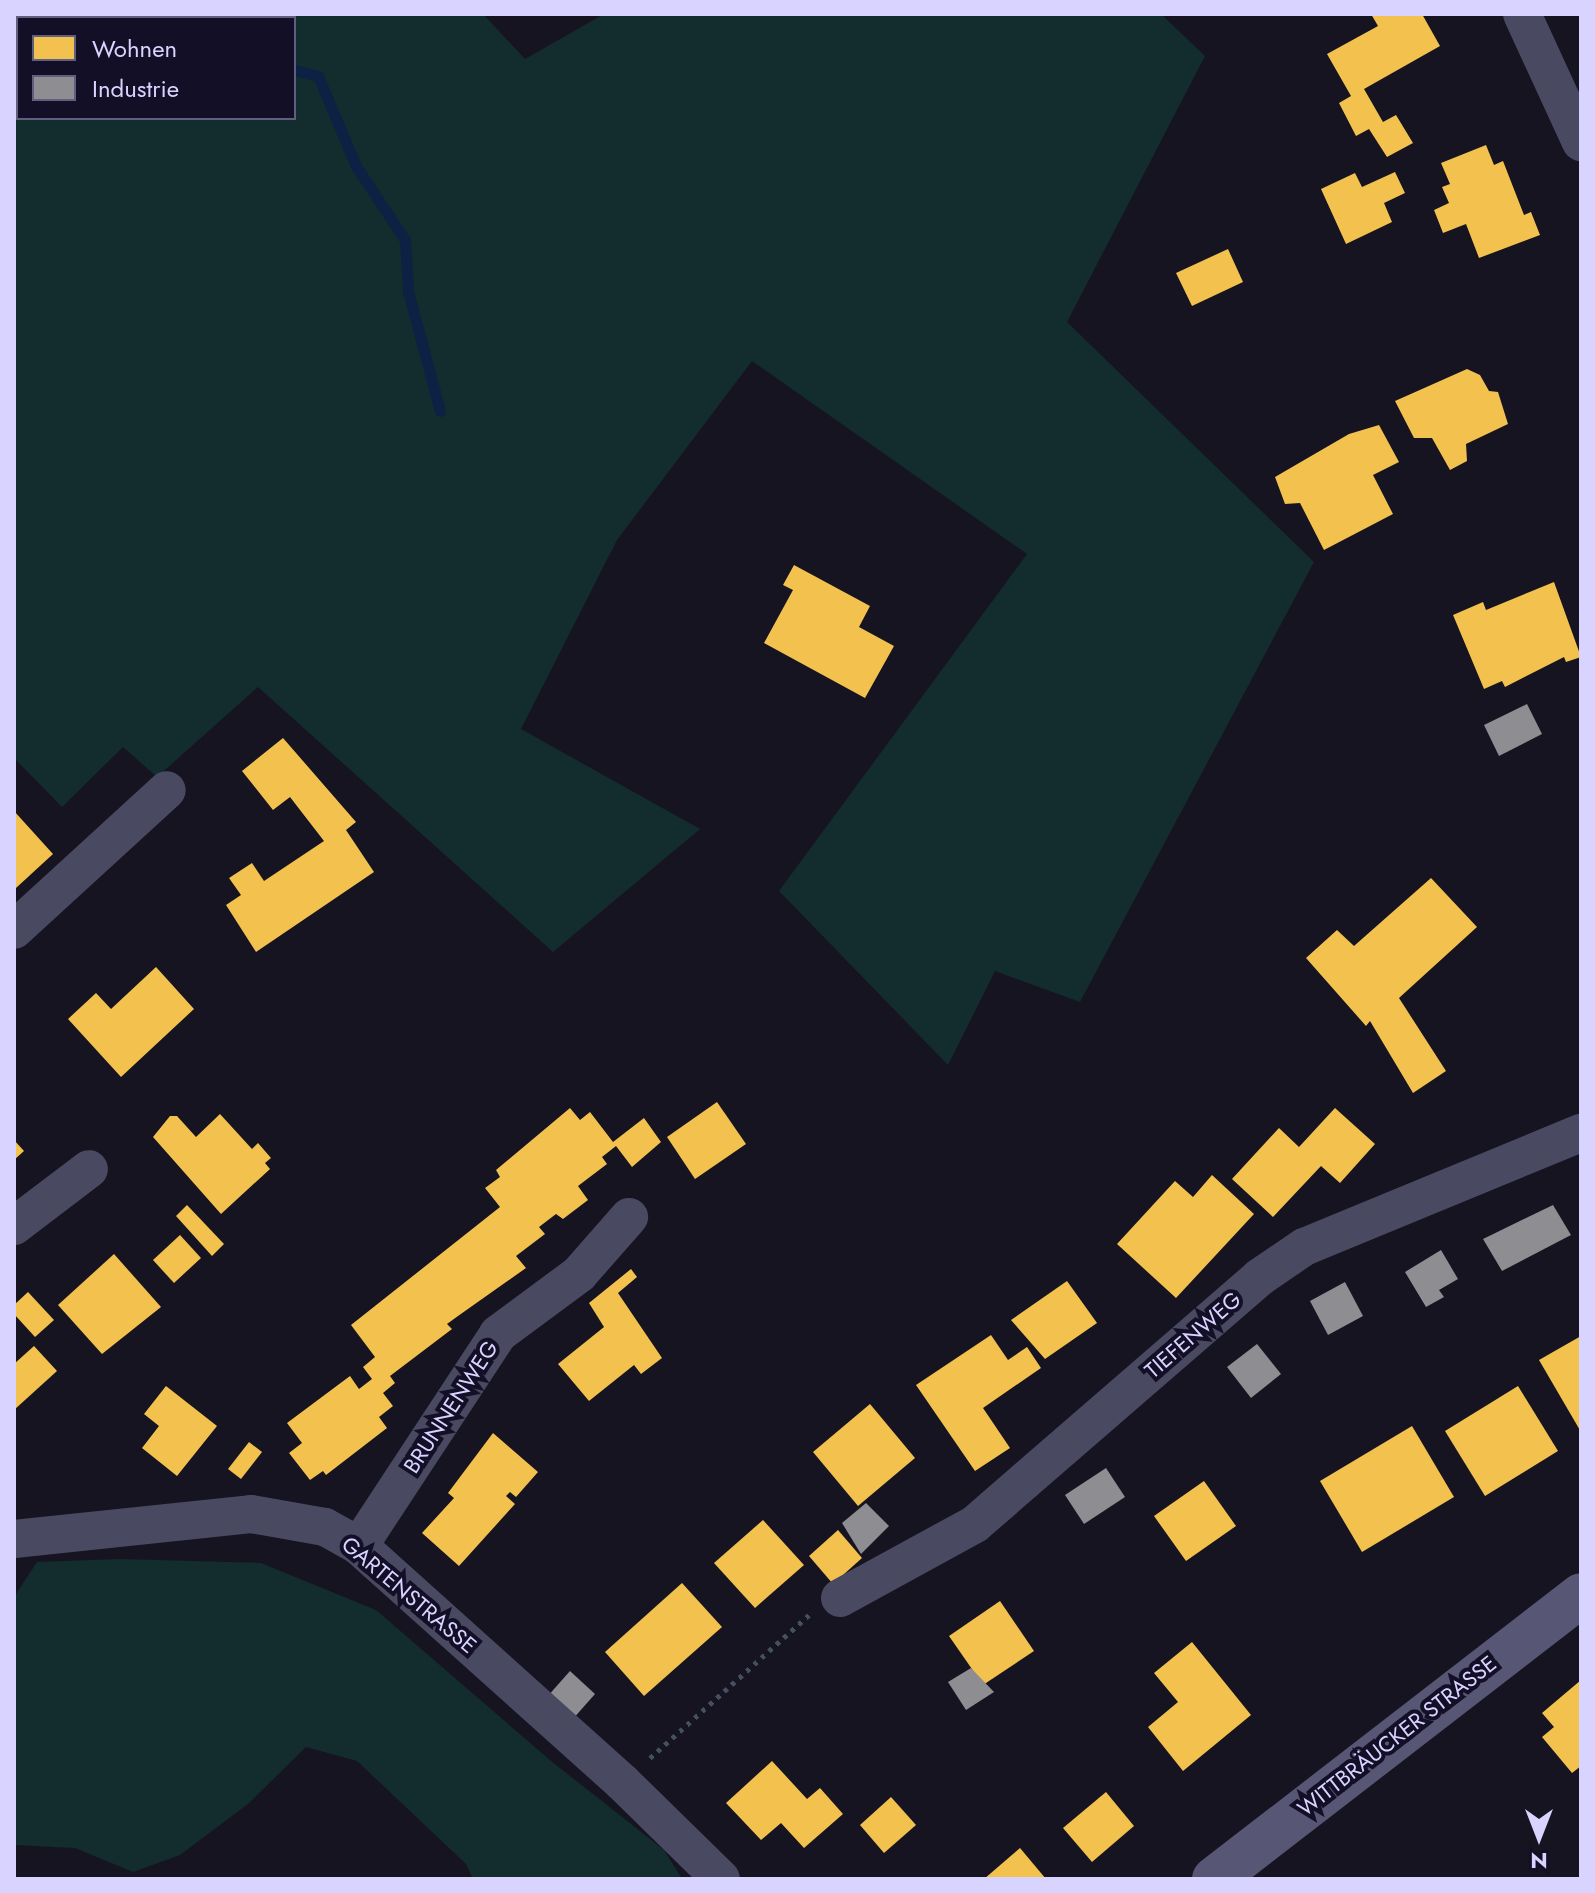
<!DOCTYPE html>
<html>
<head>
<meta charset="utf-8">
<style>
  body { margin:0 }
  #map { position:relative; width:1595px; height:1893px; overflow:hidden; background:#161421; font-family:Jost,sans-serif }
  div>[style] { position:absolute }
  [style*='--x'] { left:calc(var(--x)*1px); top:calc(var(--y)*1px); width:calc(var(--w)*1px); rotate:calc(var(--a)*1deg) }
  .green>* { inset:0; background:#132c2d }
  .homes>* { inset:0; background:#f2c14e }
  .industry>* { inset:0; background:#8d8d92 }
  .stream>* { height:11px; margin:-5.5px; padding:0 5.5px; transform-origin:5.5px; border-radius:5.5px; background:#0d2144 }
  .path>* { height:5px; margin-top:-2.5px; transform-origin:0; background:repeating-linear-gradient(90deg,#44505f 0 4px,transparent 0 10px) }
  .minor>* { height:38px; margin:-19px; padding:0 19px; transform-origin:19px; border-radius:19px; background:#4a4962 }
  .secondary>* { height:44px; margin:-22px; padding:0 22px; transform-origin:22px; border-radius:22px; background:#575674 }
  span { translate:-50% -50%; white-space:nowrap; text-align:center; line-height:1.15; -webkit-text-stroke:8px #130f26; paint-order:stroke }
  .street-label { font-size:22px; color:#d9d4ff }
  .frame { position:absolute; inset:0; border:16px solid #d9d4ff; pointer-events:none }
  .legend { position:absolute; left:16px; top:16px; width:280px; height:104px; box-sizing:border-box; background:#130f26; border:2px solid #625e7d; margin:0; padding:10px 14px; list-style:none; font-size:24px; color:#d9d4ff }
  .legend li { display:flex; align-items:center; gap:16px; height:40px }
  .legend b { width:40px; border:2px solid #625e7d }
  .north { position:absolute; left:1499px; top:1797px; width:80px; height:80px; -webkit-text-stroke:6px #130f26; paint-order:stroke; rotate:180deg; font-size:22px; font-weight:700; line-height:32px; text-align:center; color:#d9d4ff }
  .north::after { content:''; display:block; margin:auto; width:28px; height:36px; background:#d9d4ff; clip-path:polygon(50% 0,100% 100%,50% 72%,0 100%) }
</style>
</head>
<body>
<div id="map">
  <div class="green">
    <div style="clip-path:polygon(evenodd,14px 14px,483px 14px,525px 59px,604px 14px,1161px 14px,1205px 56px,1067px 322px,1314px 562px,1080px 1002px,995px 971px,948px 1065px,779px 891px,1027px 554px,752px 361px,617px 540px,521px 729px,700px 829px,553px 952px,258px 687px,157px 777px,123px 747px,62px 807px,14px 758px,14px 14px,18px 18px,294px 18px,294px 118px,18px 118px,18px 18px)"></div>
    <div style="clip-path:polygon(120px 1559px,261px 1563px,376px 1610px,551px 1761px,664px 1850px,682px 1879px,473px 1879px,466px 1864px,357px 1761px,306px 1747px,248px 1804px,180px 1855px,133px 1872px,75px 1848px,15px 1845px,14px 1597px,37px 1562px)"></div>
  </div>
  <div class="homes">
    <div style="clip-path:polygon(1371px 14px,1422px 14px,1440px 46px,1364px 89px,1383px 122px,1396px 115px,1413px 143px,1387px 157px,1369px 129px,1356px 136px,1339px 103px,1351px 96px,1327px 54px,1378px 26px)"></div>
    <div style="clip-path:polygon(1486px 145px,1494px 165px,1503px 161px,1524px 215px,1531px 212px,1540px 235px,1479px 258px,1466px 224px,1443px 233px,1434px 210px,1449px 203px,1442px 187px,1450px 184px,1441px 163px)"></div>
    <div style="clip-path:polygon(1395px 172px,1405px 193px,1384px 203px,1392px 222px,1346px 244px,1321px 189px,1355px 173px,1362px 187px)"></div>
    <div style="clip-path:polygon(1228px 249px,1243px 282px,1192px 306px,1176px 273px)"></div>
    <div style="clip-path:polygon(1467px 369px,1480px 375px,1489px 391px,1498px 392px,1508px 424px,1466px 444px,1467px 461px,1450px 470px,1432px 438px,1414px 438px,1395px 401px)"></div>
    <div style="clip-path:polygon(1379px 425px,1399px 462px,1373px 475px,1393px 514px,1324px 550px,1300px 503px,1285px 504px,1275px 477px,1349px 434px)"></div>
    <div style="clip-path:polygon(794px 565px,870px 606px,859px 627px,894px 646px,865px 698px,764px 643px,793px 590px,783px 585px)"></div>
    <div style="clip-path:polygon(1554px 582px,1581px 657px,1566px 662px,1564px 657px,1505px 687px,1502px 681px,1484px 689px,1453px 615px,1483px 602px,1486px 610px)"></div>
    <div style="clip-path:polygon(283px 738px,356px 822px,346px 830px,374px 872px,256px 952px,226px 905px,241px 895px,229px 878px,252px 863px,264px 881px,324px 841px,290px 797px,273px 810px,242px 771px)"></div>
    <div style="clip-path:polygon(14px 811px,53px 854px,16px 888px,14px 886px)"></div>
    <div style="clip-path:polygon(1431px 878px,1477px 927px,1399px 998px,1446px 1071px,1413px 1093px,1370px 1021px,1366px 1026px,1306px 958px,1337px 930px,1354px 946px)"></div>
    <div style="clip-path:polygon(156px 967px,194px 1009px,121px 1077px,68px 1019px,96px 993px,111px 1009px)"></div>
    <div style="clip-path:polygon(717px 1102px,746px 1144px,695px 1179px,667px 1137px)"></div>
    <div style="clip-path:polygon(570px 1108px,580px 1120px,590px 1112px,613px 1142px,644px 1118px,661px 1142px,632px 1167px,616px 1146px,602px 1157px,607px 1164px,578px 1186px,588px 1200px,563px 1219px,556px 1214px,539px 1227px,545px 1234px,516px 1256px,526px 1268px,458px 1316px,447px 1324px,452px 1329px,390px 1376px,395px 1383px,383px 1393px,393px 1406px,379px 1417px,387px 1428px,326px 1475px,323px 1471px,310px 1480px,289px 1453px,302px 1443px,287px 1423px,350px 1376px,359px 1389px,372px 1379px,363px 1367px,375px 1357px,351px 1325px,500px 1207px,485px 1188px,500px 1177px,496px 1170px)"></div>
    <div style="clip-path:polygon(1335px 1108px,1375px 1144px,1340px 1183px,1321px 1166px,1273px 1217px,1232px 1179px,1279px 1128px,1299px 1147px)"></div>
    <div style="clip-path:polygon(220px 1114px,252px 1149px,258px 1143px,271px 1158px,265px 1163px,270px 1169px,221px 1214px,153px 1137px,170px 1116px,177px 1116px,196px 1137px)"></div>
    <div style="clip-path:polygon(14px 1140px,24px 1151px,14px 1160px)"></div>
    <div style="clip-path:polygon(1212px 1175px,1254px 1214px,1176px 1298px,1117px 1244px,1175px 1181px,1193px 1197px)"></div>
    <div style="clip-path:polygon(187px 1205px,224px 1244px,212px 1256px,176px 1216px)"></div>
    <div style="clip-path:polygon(180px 1235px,201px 1258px,174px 1283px,153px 1260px)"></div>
    <div style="clip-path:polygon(114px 1254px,161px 1307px,102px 1354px,58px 1305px)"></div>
    <div style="clip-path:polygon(631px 1269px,637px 1277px,618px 1293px,662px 1358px,641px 1374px,634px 1365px,589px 1401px,558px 1364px,604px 1327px,589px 1303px)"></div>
    <div style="clip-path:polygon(1067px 1281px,1097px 1323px,1045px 1359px,1011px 1320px)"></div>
    <div style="clip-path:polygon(28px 1292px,54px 1320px,35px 1337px,14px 1314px,14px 1305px)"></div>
    <div style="clip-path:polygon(991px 1335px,1008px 1360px,1027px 1347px,1041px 1368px,983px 1408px,1010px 1448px,975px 1471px,916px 1385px)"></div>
    <div style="clip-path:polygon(1581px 1336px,1581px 1432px,1539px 1360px)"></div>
    <div style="clip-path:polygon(34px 1346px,57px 1371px,14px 1410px,14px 1364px)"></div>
    <div style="clip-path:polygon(166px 1386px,217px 1426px,177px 1476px,142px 1448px,159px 1426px,144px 1414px)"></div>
    <div style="clip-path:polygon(1518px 1386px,1558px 1451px,1485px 1496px,1445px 1431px)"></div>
    <div style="clip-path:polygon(870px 1404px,915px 1458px,858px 1506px,813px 1452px)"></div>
    <div style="clip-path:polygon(1412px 1426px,1454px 1497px,1362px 1552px,1320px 1481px)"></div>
    <div style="clip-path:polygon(493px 1433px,538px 1472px,516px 1497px,510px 1492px,506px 1496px,515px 1504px,459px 1566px,422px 1533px,454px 1498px,448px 1493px)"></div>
    <div style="clip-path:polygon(249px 1442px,262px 1452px,241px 1479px,228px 1469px)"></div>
    <div style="clip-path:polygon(1204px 1481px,1236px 1526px,1186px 1561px,1154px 1516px)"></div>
    <div style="clip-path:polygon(763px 1520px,804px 1565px,755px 1608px,714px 1563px)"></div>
    <div style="clip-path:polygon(838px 1530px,862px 1558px,833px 1584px,809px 1556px)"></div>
    <div style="clip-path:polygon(682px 1583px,722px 1627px,644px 1696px,605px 1652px)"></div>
    <div style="clip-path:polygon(1000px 1601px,1034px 1651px,983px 1685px,949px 1636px)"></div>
    <div style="clip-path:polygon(1192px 1642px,1251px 1715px,1183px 1771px,1148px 1727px,1178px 1702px,1154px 1673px)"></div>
    <div style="clip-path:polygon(1581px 1680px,1581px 1766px,1572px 1773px,1542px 1737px,1554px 1727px,1542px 1713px)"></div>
    <div style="clip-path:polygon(772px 1761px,807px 1799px,820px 1788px,843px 1814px,804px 1848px,781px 1823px,761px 1840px,726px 1803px)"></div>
    <div style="clip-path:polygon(1106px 1792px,1134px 1826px,1092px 1862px,1063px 1828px)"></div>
    <div style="clip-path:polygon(891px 1797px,916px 1825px,884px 1853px,860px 1825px)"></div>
    <div style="clip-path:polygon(1020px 1848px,1046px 1879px,984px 1879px)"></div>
  </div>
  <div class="industry">
    <div style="clip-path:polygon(1527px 704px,1542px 734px,1499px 756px,1484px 725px)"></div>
    <div style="clip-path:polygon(1553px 1205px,1571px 1235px,1502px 1271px,1483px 1239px)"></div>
    <div style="clip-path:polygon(1441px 1250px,1458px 1279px,1439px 1290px,1444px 1297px,1426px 1307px,1405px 1272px)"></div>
    <div style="clip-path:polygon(1345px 1282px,1363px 1316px,1328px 1335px,1310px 1301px)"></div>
    <div style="clip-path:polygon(1257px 1344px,1281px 1374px,1251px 1398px,1227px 1367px)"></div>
    <div style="clip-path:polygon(1106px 1468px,1125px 1497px,1084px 1524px,1065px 1495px)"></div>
    <div style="clip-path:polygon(866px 1503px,889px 1526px,861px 1554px,842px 1523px)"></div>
    <div style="clip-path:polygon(971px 1668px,994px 1692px,966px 1710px,948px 1682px)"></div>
    <div style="clip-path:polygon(570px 1671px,595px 1694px,572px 1720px,547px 1697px)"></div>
  </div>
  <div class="stream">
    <div style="--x:157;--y:14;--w:6;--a:39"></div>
    <div style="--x:294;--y:70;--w:25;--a:14"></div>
    <div style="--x:318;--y:76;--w:98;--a:67.1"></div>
    <div style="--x:356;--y:166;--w:89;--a:56.5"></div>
    <div style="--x:405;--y:240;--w:51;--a:86.6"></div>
    <div style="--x:408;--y:291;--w:124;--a:75.1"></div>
  </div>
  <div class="path">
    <div style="--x:650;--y:1758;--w:214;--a:-42"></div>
  </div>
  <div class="minor">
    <div style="--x:1522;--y:14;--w:141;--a:65.3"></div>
    <div style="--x:14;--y:930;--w:207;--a:-42.5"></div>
    <div style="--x:14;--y:1226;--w:94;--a:-37.2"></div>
    <div style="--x:14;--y:1539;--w:238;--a:-6"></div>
    <div style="--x:251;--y:1514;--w:75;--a:10"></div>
    <div style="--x:325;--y:1527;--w:39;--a:29"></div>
    <div style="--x:359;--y:1546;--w:355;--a:41.9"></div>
    <div style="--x:623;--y:1783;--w:137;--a:44.4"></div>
    <div style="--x:359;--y:1546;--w:254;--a:-56.7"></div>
    <div style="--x:498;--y:1334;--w:101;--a:-36.5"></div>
    <div style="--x:579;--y:1274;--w:76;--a:-48.7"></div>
    <div style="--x:840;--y:1598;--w:154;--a:-28.7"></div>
    <div style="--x:975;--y:1524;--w:377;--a:-40.9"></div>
    <div style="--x:1260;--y:1277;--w:53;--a:-34.3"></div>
    <div style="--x:1304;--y:1247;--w:300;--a:-22.4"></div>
  </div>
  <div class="secondary">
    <div style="--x:1214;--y:1879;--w:464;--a:-37.7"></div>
  </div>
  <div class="street-label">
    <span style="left:1193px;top:1335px;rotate:-41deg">TIEFENWEG</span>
    <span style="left:451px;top:1407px;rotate:-57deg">BRUNNENWEG</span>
    <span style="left:409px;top:1595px;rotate:40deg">GARTENSTRASSE</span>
    <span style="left:1397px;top:1736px;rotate:-38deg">WITTBRÄUCKER STRASSE</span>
  </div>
  <div class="frame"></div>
  <ul class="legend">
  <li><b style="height:22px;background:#f2c14e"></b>Wohnen</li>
  <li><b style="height:22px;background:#8d8d92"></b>Industrie</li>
  </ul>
  <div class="north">N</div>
</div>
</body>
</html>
